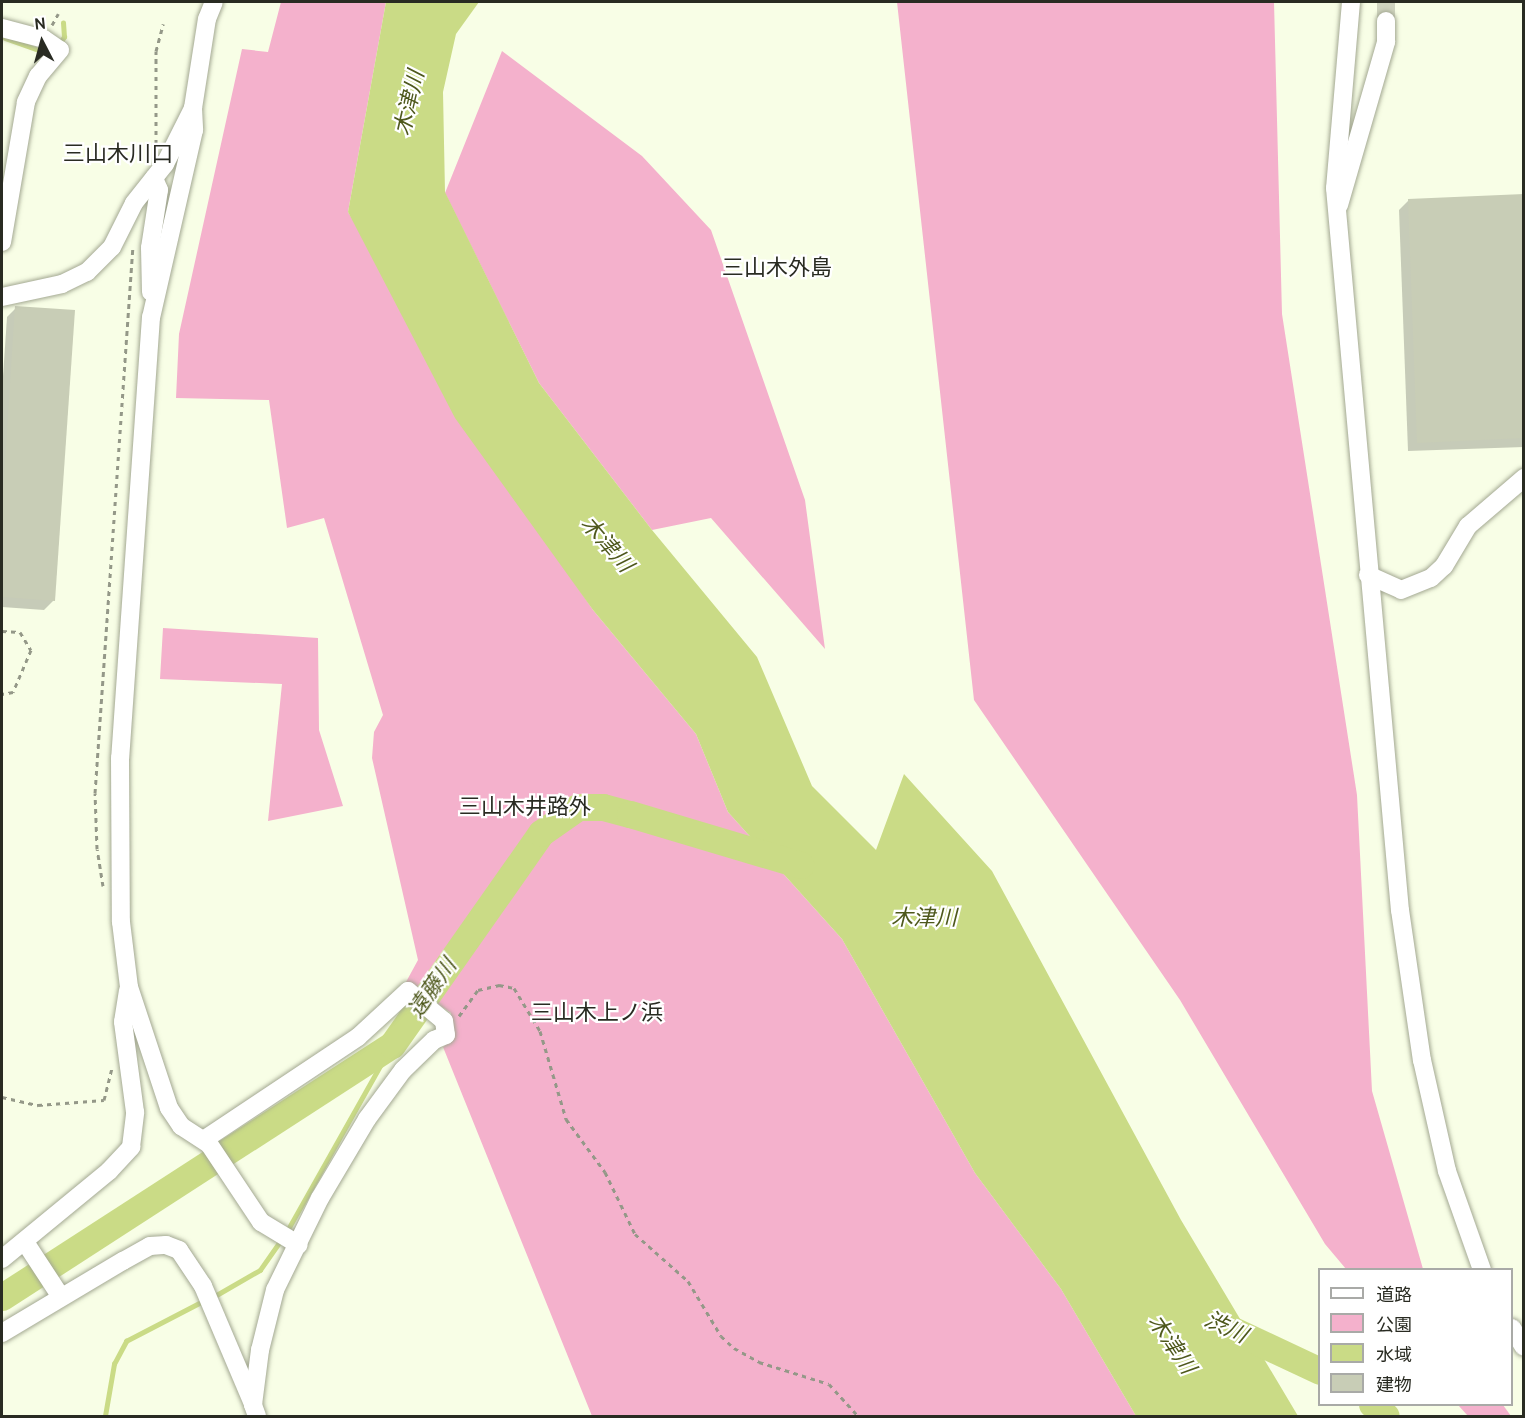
<!DOCTYPE html>
<html>
<head>
<meta charset="utf-8">
<style>
  body { margin:0 }
  #map { position:relative; width:1525px; height:1418px; overflow:hidden; background:#f8fee6; font-family:Cabin,"Noto Sans JP",sans-serif }
  div>[style] { position:absolute }
  [style*='--x'] { left:calc(var(--x)*1px); top:calc(var(--y)*1px); width:calc(var(--w)*1px); rotate:calc(var(--a)*1deg) }
  .green>* { inset:0; background:#f4b1cc }
  .water>* { inset:0; background:#cadb86 }
  .shadow>* { inset:0; background:#0003 }
  .stream>* { height:4.5px; margin:-2.25px; padding:0 2.25px; transform-origin:2.25px; border-radius:2.25px; background:#cadb86 }
  .river>* { height:27px; margin:-13.5px; padding:0 13.5px; transform-origin:13.5px; border-radius:13.5px; background:#cadb86 }
  .building>* { inset:0; background:#c8cdb6 }
  .minor-tunnel>* { height:18px; margin-top:-9px; transform-origin:0; background:repeating-linear-gradient(90deg,#cfd4bf 0 18px,transparent 0 27px) }
  .path>* { height:3px; margin-top:-1.5px; transform-origin:0; background:repeating-linear-gradient(90deg,#949888 0 4.5px,transparent 0 9px) }
  .roads { filter:drop-shadow(0 0 2px #a3a892) drop-shadow(0 0 2px #a3a892) }
  .minor>* { height:18px; margin:-9px; padding:0 9px; transform-origin:9px; border-radius:9px; background:#fff }
  span { translate:-50% -50%; white-space:nowrap; text-align:center; line-height:1.15; -webkit-text-stroke:4.5px #fff; paint-order:stroke }
  .water-label { font-size:22px; color:#4e581c; font-style:italic }
  .neighbourhood-label { font-size:22px; color:#292b22 }
  .frame { position:absolute; inset:0; border:3px solid #292b22; pointer-events:none }
  .legend { position:absolute; left:1318px; top:1268px; width:195px; height:138px; box-sizing:border-box; background:#fff; border:2px solid #a9aaa7; margin:0; padding:8px 10px; list-style:none; font-size:18px; color:#292b22 }
  .legend li { display:flex; align-items:center; gap:12px; height:30px }
  .legend b { width:30px; border:2px solid #a9aaa7 }
  .north { position:absolute; left:12px; top:12px; width:60px; height:60px; -webkit-text-stroke:4px #fff; paint-order:stroke; rotate:354deg; font-size:16px; font-weight:700; line-height:24px; text-align:center; color:#292b22 }
  .north::after { content:''; display:block; margin:auto; width:21px; height:27px; background:#292b22; clip-path:polygon(50% 0,100% 100%,50% 72%,0 100%) }
</style>
</head>
<body>
<div id="map">
  <div class="green">
    <div style="clip-path:polygon(281px 2px,386px 2px,348px 212px,549px 545px,593px 610px,696px 734px,728px 812px,842px 939px,975px 1173px,1061px 1289px,1136px 1416px,592px 1416px,443px 1047px,452px 1040px,451px 1013px,406px 982px,418px 960px,372px 758px,374px 732px,383px 715px,324px 518px,287px 528px,269px 400px,176px 398px,179px 334px,242px 49px,268px 52px)"></div>
    <div style="clip-path:polygon(897px 2px,1274px 2px,1282px 314px,1357px 795px,1372px 1091px,1423px 1269px,1346px 1269px,1325px 1244px,1180px 1000px,974px 700px)"></div>
    <div style="clip-path:polygon(502px 51px,642px 156px,711px 230px,805px 500px,825px 649px,711px 518px,652px 530px,539px 383px,445px 193px)"></div>
    <div style="clip-path:polygon(163px 628px,318px 638px,319px 730px,343px 806px,268px 821px,282px 684px,160px 679px)"></div>
    <div style="clip-path:polygon(1458px 1405px,1503px 1405px,1511px 1416px,1468px 1416px)"></div>
  </div>
  <div class="water">
    <div style="clip-path:polygon(386px 2px,479px 2px,456px 34px,443px 92px,445px 192px,539px 383px,652px 530px,757px 657px,812px 786px,876px 850px,904px 774px,992px 871px,1181px 1220px,1298px 1416px,1136px 1416px,1061px 1289px,975px 1173px,842px 939px,728px 812px,696px 734px,593px 610px,455px 418px,348px 212px)"></div>
  </div>
  <div class="shadow">
    <div style="clip-path:polygon(1524px 196px,1524px 447px,1408px 451px,1399px 210px,1409px 200px)"></div>
    <div style="clip-path:polygon(16px 308px,54px 600px,44px 610px,2px 607px,2px 391px,7px 317px)"></div>
  </div>
  <div class="stream">
    <div style="--x:5;--y:38;--w:48;--a:19.6"></div>
    <div style="--x:58;--y:45;--w:10;--a:-53"></div>
    <div style="--x:64;--y:37;--w:14;--a:-94"></div>
    <div style="--x:287;--y:1231;--w:214;--a:-60.6"></div>
    <div style="--x:213;--y:1297;--w:54;--a:-29.9"></div>
    <div style="--x:260;--y:1270;--w:39;--a:-55"></div>
    <div style="--x:105;--y:1416;--w:53;--a:-80.2"></div>
    <div style="--x:114;--y:1364;--w:26;--a:-62"></div>
    <div style="--x:126;--y:1341;--w:89;--a:-27.4"></div>
  </div>
  <div class="river">
    <div style="--x:2;--y:1297;--w:464;--a:-32.9"></div>
    <div style="--x:392;--y:1045;--w:259;--a:-54.9"></div>
    <div style="--x:541;--y:833;--w:45;--a:-35.1"></div>
    <div style="--x:578;--y:807;--w:25;--a:0"></div>
    <div style="--x:603;--y:807;--w:28;--a:15"></div>
    <div style="--x:630;--y:814;--w:178;--a:16.6"></div>
    <div style="--x:1220;--y:1324;--w:110;--a:25.2"></div>
    <div style="--x:1372;--y:1404;--w:18;--a:41"></div>
  </div>
  <div class="building">
    <div style="clip-path:polygon(1524px 194px,1524px 438px,1417px 443px,1408px 199px)"></div>
    <div style="clip-path:polygon(15px 306px,75px 310px,55px 601px,2px 597px,2px 511px)"></div>
  </div>
  <div class="minor-tunnel">
    <div style="--x:1386;--y:21;--w:19;--a:-90"></div>
  </div>
  <div class="path">
    <div style="--x:52;--y:25;--w:13;--a:-61"></div>
    <div style="--x:156;--y:144;--w:93;--a:-90"></div>
    <div style="--x:156;--y:51;--w:28;--a:-75"></div>
    <div style="--x:2;--y:631;--w:18;--a:3"></div>
    <div style="--x:20;--y:632;--w:21;--a:59"></div>
    <div style="--x:31;--y:650;--w:46;--a:113.2"></div>
    <div style="--x:13;--y:692;--w:11;--a:170"></div>
    <div style="--x:103;--y:886;--w:37;--a:-99"></div>
    <div style="--x:97;--y:849;--w:56;--a:-92"></div>
    <div style="--x:95;--y:793;--w:548;--a:-86.03"></div>
    <div style="--x:459;--y:1016;--w:32;--a:-54"></div>
    <div style="--x:478;--y:990;--w:22;--a:-13"></div>
    <div style="--x:499;--y:985;--w:15;--a:11"></div>
    <div style="--x:514;--y:988;--w:50;--a:58.8"></div>
    <div style="--x:540;--y:1031;--w:92;--a:73.5"></div>
    <div style="--x:566;--y:1119;--w:66;--a:53.7"></div>
    <div style="--x:605;--y:1172;--w:69;--a:64.2"></div>
    <div style="--x:635;--y:1234;--w:71;--a:41.6"></div>
    <div style="--x:688;--y:1281;--w:64;--a:59"></div>
    <div style="--x:721;--y:1336;--w:18;--a:43"></div>
    <div style="--x:734;--y:1348;--w:29;--a:29"></div>
    <div style="--x:759;--y:1362;--w:73;--a:17.4"></div>
    <div style="--x:829;--y:1384;--w:43;--a:47.8"></div>
    <div style="--x:2;--y:1097;--w:37;--a:13"></div>
    <div style="--x:38;--y:1105;--w:66;--a:-4.3"></div>
    <div style="--x:104;--y:1100;--w:33;--a:-76"></div>
  </div>
  <div class="roads">
    <div class="minor">
      <div style="--x:1351;--y:2;--w:187;--a:94.9"></div>
      <div style="--x:1335;--y:188;--w:725;--a:84.86"></div>
      <div style="--x:1400;--y:910;--w:152;--a:81.7"></div>
      <div style="--x:1422;--y:1060;--w:114;--a:77.3"></div>
      <div style="--x:1447;--y:1171;--w:105;--a:70.5"></div>
      <div style="--x:2;--y:28;--w:43;--a:14.7"></div>
      <div style="--x:44;--y:39;--w:19;--a:35"></div>
      <div style="--x:60;--y:50;--w:34;--a:130"></div>
      <div style="--x:38;--y:76;--w:29;--a:115"></div>
      <div style="--x:26;--y:102;--w:142;--a:99.7"></div>
      <div style="--x:193;--y:108;--w:22;--a:87"></div>
      <div style="--x:194;--y:130;--w:192;--a:102.9"></div>
      <div style="--x:151;--y:317;--w:442;--a:94"></div>
      <div style="--x:120;--y:758;--w:164;--a:89.7"></div>
      <div style="--x:121;--y:922;--w:65;--a:83"></div>
      <div style="--x:129;--y:987;--w:127;--a:71.7"></div>
      <div style="--x:169;--y:1108;--w:22;--a:56"></div>
      <div style="--x:181;--y:1126;--w:33;--a:33"></div>
      <div style="--x:209;--y:1144;--w:94;--a:56.3"></div>
      <div style="--x:261;--y:1222;--w:44;--a:31.2"></div>
      <div style="--x:1339;--y:205;--w:170;--a:-73.9"></div>
      <div style="--x:1386;--y:42;--w:21;--a:-90"></div>
      <div style="--x:151;--y:292;--w:44;--a:-91.3"></div>
      <div style="--x:150;--y:248;--w:59;--a:-81.2"></div>
      <div style="--x:159;--y:190;--w:13;--a:-113"></div>
      <div style="--x:2;--y:297;--w:61;--a:-12.2"></div>
      <div style="--x:62;--y:284;--w:28;--a:-26"></div>
      <div style="--x:87;--y:272;--w:35;--a:-45"></div>
      <div style="--x:112;--y:247;--w:49;--a:-63.4"></div>
      <div style="--x:134;--y:203;--w:50;--a:-51.5"></div>
      <div style="--x:165;--y:164;--w:63;--a:-63.4"></div>
      <div style="--x:193;--y:108;--w:90;--a:-81.1"></div>
      <div style="--x:207;--y:19;--w:18;--a:-68"></div>
      <div style="--x:1368;--y:575;--w:36;--a:24"></div>
      <div style="--x:1401;--y:590;--w:32;--a:-22"></div>
      <div style="--x:1431;--y:578;--w:18;--a:-43"></div>
      <div style="--x:1444;--y:566;--w:47;--a:-59"></div>
      <div style="--x:1468;--y:526;--w:74;--a:-40.6"></div>
      <div style="--x:205;--y:1139;--w:184;--a:-33.7"></div>
      <div style="--x:358;--y:1037;--w:68;--a:-42.6"></div>
      <div style="--x:408;--y:991;--w:47;--a:39.8"></div>
      <div style="--x:444;--y:1021;--w:14;--a:82"></div>
      <div style="--x:446;--y:1035;--w:13;--a:157"></div>
      <div style="--x:434;--y:1040;--w:43;--a:135.9"></div>
      <div style="--x:403;--y:1070;--w:61;--a:126.3"></div>
      <div style="--x:367;--y:1119;--w:92;--a:120.7"></div>
      <div style="--x:320;--y:1198;--w:102;--a:116.1"></div>
      <div style="--x:275;--y:1290;--w:62;--a:104"></div>
      <div style="--x:260;--y:1350;--w:55;--a:97.3"></div>
      <div style="--x:253;--y:1405;--w:12;--a:70"></div>
      <div style="--x:25;--y:1242;--w:66;--a:56.8"></div>
      <div style="--x:2;--y:1259;--w:139;--a:-39.4"></div>
      <div style="--x:109;--y:1171;--w:33;--a:-47"></div>
      <div style="--x:131;--y:1147;--w:35;--a:-83"></div>
      <div style="--x:135;--y:1112;--w:91;--a:-97.6"></div>
      <div style="--x:123;--y:1022;--w:31;--a:-81"></div>
      <div style="--x:1512;--y:1328;--w:22;--a:58"></div>
      <div style="--x:2;--y:1333;--w:141;--a:-30.8"></div>
      <div style="--x:123;--y:1261;--w:31;--a:-29"></div>
      <div style="--x:150;--y:1246;--w:16;--a:-4"></div>
      <div style="--x:166;--y:1245;--w:14;--a:21"></div>
      <div style="--x:179;--y:1250;--w:43;--a:56.3"></div>
      <div style="--x:203;--y:1286;--w:128;--a:67"></div>
    </div>
  </div>
  <div class="water-label">
    <span style="left:409px;top:103px;rotate:-77deg">木津川</span>
    <span style="left:607px;top:544px;rotate:49deg">木津川</span>
    <span style="left:924px;top:918px">木津川</span>
    <span style="left:432px;top:988px;rotate:-55deg">遠藤川</span>
    <span style="left:1226px;top:1327px;rotate:25deg">渋川</span>
    <span style="left:1172px;top:1344px;rotate:56deg">木津川</span>
  </div>
  <div class="neighbourhood-label">
    <span style="left:118px;top:154px">三山木川口</span>
    <span style="left:777px;top:268px">三山木外島</span>
    <span style="left:525px;top:807px">三山木井路外</span>
    <span style="left:597px;top:1013px">三山木上ノ浜</span>
  </div>
  <div class="frame"></div>
  <ul class="legend">
  <li><b style="height:8px;background:#fff"></b>道路</li>
  <li><b style="height:16px;background:#f4b1cc"></b>公園</li>
  <li><b style="height:16px;background:#cadb86"></b>水域</li>
  <li><b style="height:16px;background:#c8cdb6"></b>建物</li>
  </ul>
  <div class="north">N</div>
</div>
</body>
</html>
